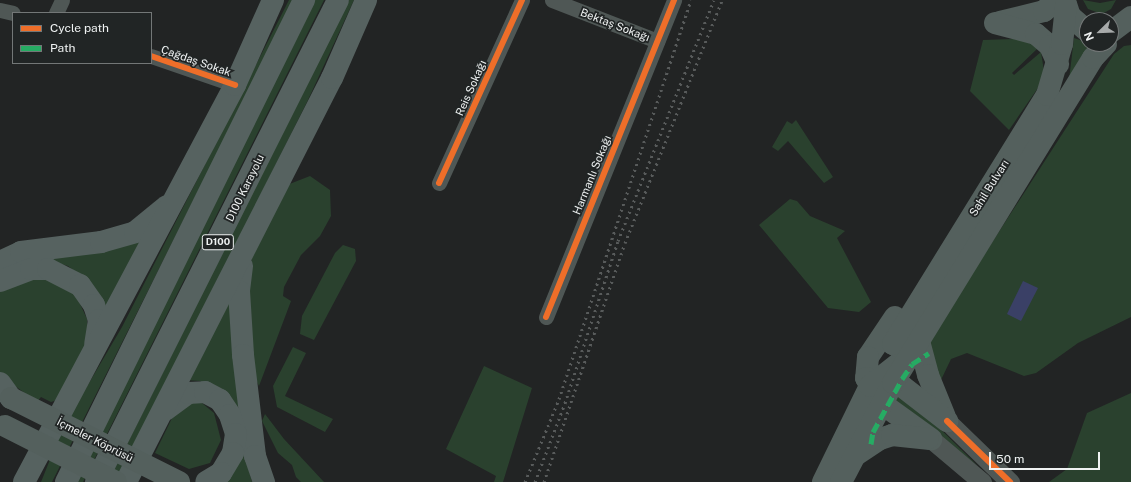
<!DOCTYPE html>
<html>
<head>
<meta charset="utf-8">
<style>
  body { margin:0 }
  #map { position:relative; width:1131px; height:482px; overflow:hidden; background:#222424; font-family:"Public Sans",sans-serif }
  div>[style] { position:absolute }
  [style*='--x'] { left:calc(var(--x)*1px); top:calc(var(--y)*1px); width:calc(var(--w)*1px); rotate:calc(var(--a)*1deg) }
  .green>* { inset:0; background:#2a412e }
  .water>* { inset:0; background:#3a4066 }
  .minor>* { height:15px; margin:-7.5px; padding:0 7.5px; transform-origin:7.5px; border-radius:7.5px; background:#4f5755 }
  .tertiary>* { height:19px; margin:-9.5px; padding:0 9.5px; transform-origin:9.5px; border-radius:9.5px; background:#4f5755 }
  .primary>* { height:22px; margin:-11px; padding:0 11px; transform-origin:11px; border-radius:11px; background:#54605d }
  .trunk>* { height:22px; margin:-11px; padding:0 11px; transform-origin:11px; border-radius:11px; background:#566260 }
  .rail>* { height:3px; margin-top:-1.5px; transform-origin:0; background:repeating-linear-gradient(90deg,#585b5b 0 2px,transparent 0 6px) }
  .primary-bridge>* { height:22px; margin:-11px; padding:0 11px; transform-origin:11px; border-radius:11px; background:#54605d }
  .quiet>* { height:5px; margin-top:-2.5px; transform-origin:0; background:repeating-linear-gradient(90deg,#26ab63 0 10px,transparent 0 15px) }
  .cycleway>* { height:6px; margin:-3px; padding:0 3px; transform-origin:3px; border-radius:3px; background:#ee6e29 }
  span { translate:-50% -50%; white-space:nowrap; text-align:center; line-height:1.15; -webkit-text-stroke:3.5px #212525; paint-order:stroke }
  .shield-label span { padding:1px 3px; background:#212525; border:1px solid; border-radius:3px; -webkit-text-stroke-width:0 }
  .shield-label { font-size:10px; color:#eff2f2; font-weight:700 }
  .street-label { font-size:11px; color:#eff2f2 }
  .legend { position:absolute; left:12px; top:12px; width:140px; height:52px; box-sizing:border-box; background:#212525; border:1px solid #737777; margin:0; padding:5px 7px; list-style:none; font-size:12px; color:#eff2f2 }
  .legend li { display:flex; align-items:center; gap:8px; height:20px }
  .legend b { width:20px; border:1px solid #737777 }
  .north { position:absolute; left:1079px; top:12px; width:40px; height:40px; box-sizing:border-box; background:#212525; border:1px solid #737777; border-radius:50%; rotate:247deg; font-size:11px; font-weight:700; line-height:16px; text-align:center; color:#eff2f2 }
  .north::after { content:''; display:block; margin:auto; width:14px; height:18px; background:#a7aaaa; clip-path:polygon(50% 0,100% 100%,50% 72%,0 100%) }
  .scale { position:absolute; left:989px; top:452px; width:111px; height:18px; box-sizing:border-box; border:2px solid #eff2f2; border-top:0; padding-left:5px; font-size:12px; line-height:14px; white-space:nowrap; color:#eff2f2; -webkit-text-stroke:3px #212525; paint-order:stroke }
</style>
</head>
<body>
<div id="map">
  <div class="green">
    <div style="clip-path:polygon(289px 0,294px 0,52px 482px,41px 482px,63px 427px,122px 327px)"></div>
    <div style="clip-path:polygon(312px 0,324px 0,83px 482px,70px 482px)"></div>
    <div style="clip-path:polygon(349px 0,354px 0,308px 100px,117px 482px,108px 482px)"></div>
    <div style="clip-path:polygon(1083px 0,1100px 3px,1116px 0,1111px 9px,1102px 14px,1088px 9px)"></div>
    <div style="clip-path:polygon(1074px 38px,1092px 44px,1069px 80px)"></div>
    <div style="clip-path:polygon(1014px 39px,1030px 41px,1038px 48px,1012px 73px,1014px 75px,1041px 52px,1044px 71px,1040px 85px,1009px 130px,970px 91px,983px 40px)"></div>
    <div style="clip-path:polygon(1131px 45px,1131px 317px,1078px 343px,1036px 373px,1024px 376px,967px 353px,951px 359px,940px 382px,928px 346px,936px 329px,1114px 54px,1124px 46px)"></div>
    <div style="clip-path:polygon(796px 120px,833px 177px,824px 183px,788px 141px,778px 151px,772px 147px,787px 121px,792px 124px)"></div>
    <div style="clip-path:polygon(310px 176px,330px 190px,331px 216px,320px 236px,301px 255px,284px 287px,283px 296px,291px 301px,259px 386px,254px 376px,246px 312px,252px 254px,287px 185px)"></div>
    <div style="clip-path:polygon(790px 199px,797px 201px,810px 216px,845px 231px,837px 238px,871px 302px,859px 312px,828px 308px,759px 225px)"></div>
    <div style="clip-path:polygon(155px 228px,105px 324px,81px 276px,68px 266px,51px 261px,51px 253px)"></div>
    <div style="clip-path:polygon(343px 245px,355px 249px,356px 261px,314px 340px,300px 334px,302px 316px,335px 253px)"></div>
    <div style="clip-path:polygon(36px 277px,54px 280px,76px 295px,87px 319px,88px 344px,60px 399px,51px 402px,41px 397px,37px 402px,0 375px,0 292px,18px 279px)"></div>
    <div style="clip-path:polygon(229px 293px,239px 413px,200px 381px,185px 380px)"></div>
    <div style="clip-path:polygon(293px 347px,306px 353px,285px 396px,333px 419px,325px 432px,277px 407px,273px 386px)"></div>
    <div style="clip-path:polygon(484px 366px,532px 388px,503px 482px,494px 482px,496px 476px,446px 449px)"></div>
    <div style="clip-path:polygon(1131px 393px,1131px 482px,1049px 482px,1067px 469px,1087px 413px)"></div>
    <div style="clip-path:polygon(900px 394px,920px 409px,978px 466px,894px 403px)"></div>
    <div style="clip-path:polygon(188px 403px,202px 403px,214px 413px,221px 440px,210px 463px,189px 469px,155px 453px,172px 418px)"></div>
    <div style="clip-path:polygon(265px 414px,284px 439px,324px 482px,301px 482px,296px 477px,292px 465px,278px 453px,262px 421px)"></div>
    <div style="clip-path:polygon(243px 448px,252px 482px,224px 482px)"></div>
  </div>
  <div class="water">
    <div style="clip-path:polygon(1023px 281px,1038px 288px,1021px 321px,1007px 314px)"></div>
  </div>
  <div class="minor">
    <div style="--x:552;--y:0;--w:113;--a:21.3"></div>
    <div style="--x:0;--y:10;--w:13;--a:13"></div>
    <div style="--x:56;--y:13;--w:14;--a:-65"></div>
    <div style="--x:151;--y:56;--w:89;--a:19"></div>
    <div style="--x:439;--y:183;--w:201;--a:-65.6"></div>
    <div style="--x:546;--y:317;--w:342;--a:-68"></div>
  </div>
  <div class="tertiary">
    <div style="--x:947;--y:421;--w:88;--a:44.1"></div>
    <div style="--x:931;--y:439;--w:67;--a:40.1"></div>
  </div>
  <div class="primary">
    <div style="--x:1065;--y:1;--w:16;--a:72"></div>
    <div style="--x:1070;--y:16;--w:23;--a:41"></div>
    <div style="--x:1000;--y:22;--w:45;--a:-14"></div>
    <div style="--x:1044;--y:11;--w:17;--a:-40"></div>
    <div style="--x:995;--y:23;--w:42;--a:15"></div>
    <div style="--x:1036;--y:34;--w:18;--a:41"></div>
    <div style="--x:1050;--y:46;--w:20;--a:66"></div>
    <div style="--x:1111;--y:32;--w:25;--a:-37"></div>
    <div style="--x:895;--y:317;--w:48;--a:124"></div>
    <div style="--x:868;--y:357;--w:21;--a:95"></div>
    <div style="--x:866;--y:378;--w:29;--a:59"></div>
    <div style="--x:881;--y:403;--w:62;--a:35.8"></div>
    <div style="--x:919;--y:341;--w:35;--a:75"></div>
    <div style="--x:928;--y:375;--w:45;--a:68"></div>
    <div style="--x:879;--y:383;--w:14;--a:0"></div>
    <div style="--x:893;--y:383;--w:11;--a:22"></div>
    <div style="--x:903;--y:387;--w:56;--a:37.7"></div>
    <div style="--x:856;--y:455;--w:29;--a:-34"></div>
    <div style="--x:880;--y:439;--w:13;--a:-18"></div>
    <div style="--x:892;--y:435;--w:36;--a:6"></div>
    <div style="--x:823;--y:482;--w:107;--a:-63.9"></div>
    <div style="--x:870;--y:386;--w:53;--a:-38.2"></div>
    <div style="--x:912;--y:353;--w:21;--a:-155"></div>
    <div style="--x:893;--y:344;--w:293;--a:-58.3"></div>
    <div style="--x:1047;--y:95;--w:53;--a:-73.6"></div>
    <div style="--x:1062;--y:44;--w:39;--a:-84"></div>
    <div style="--x:841;--y:482;--w:112;--a:-62.3"></div>
    <div style="--x:893;--y:383;--w:382;--a:-58.4"></div>
    <div style="--x:1093;--y:58;--w:19;--a:-47"></div>
  </div>
  <div class="trunk">
    <div style="--x:0;--y:262;--w:23;--a:-25"></div>
    <div style="--x:21;--y:252;--w:81;--a:-7.1"></div>
    <div style="--x:101;--y:242;--w:35;--a:-16"></div>
    <div style="--x:135;--y:232;--w:41;--a:-39.1"></div>
    <div style="--x:242;--y:266;--w:25;--a:97"></div>
    <div style="--x:239;--y:291;--w:64;--a:86.4"></div>
    <div style="--x:243;--y:355;--w:102;--a:83.2"></div>
    <div style="--x:255;--y:456;--w:28;--a:71"></div>
    <div style="--x:0;--y:281;--w:33;--a:-21"></div>
    <div style="--x:31;--y:269;--w:17;--a:0"></div>
    <div style="--x:48;--y:269;--w:36;--a:27"></div>
    <div style="--x:80;--y:285;--w:24;--a:55"></div>
    <div style="--x:94;--y:305;--w:16;--a:72"></div>
    <div style="--x:99;--y:320;--w:24;--a:99"></div>
    <div style="--x:0;--y:383;--w:19;--a:54"></div>
    <div style="--x:165;--y:410;--w:29;--a:-36"></div>
    <div style="--x:188;--y:393;--w:17;--a:-3"></div>
    <div style="--x:205;--y:392;--w:17;--a:28"></div>
    <div style="--x:220;--y:400;--w:18;--a:56"></div>
    <div style="--x:230;--y:415;--w:20;--a:72"></div>
    <div style="--x:236;--y:434;--w:19;--a:99"></div>
    <div style="--x:233;--y:453;--w:23;--a:121"></div>
    <div style="--x:221;--y:473;--w:17;--a:149"></div>
    <div style="--x:24;--y:482;--w:450;--a:-62"></div>
    <div style="--x:235;--y:85;--w:93;--a:-65.9"></div>
    <div style="--x:66;--y:482;--w:538;--a:-63.72"></div>
    <div style="--x:96;--y:482;--w:539;--a:-63.34"></div>
    <div style="--x:126;--y:482;--w:453;--a:-63"></div>
    <div style="--x:332;--y:78;--w:85;--a:-66.4"></div>
  </div>
  <div class="rail">
    <div style="--x:525;--y:482;--w:90;--a:-67.7"></div>
    <div style="--x:559;--y:399;--w:420;--a:-71.7"></div>
    <div style="--x:535;--y:482;--w:85;--a:-69.2"></div>
    <div style="--x:565;--y:403;--w:170;--a:-71.9"></div>
    <div style="--x:618;--y:241;--w:259;--a:-68.3"></div>
    <div style="--x:544;--y:482;--w:252;--a:-71.3"></div>
    <div style="--x:625;--y:243;--w:262;--a:-68.2"></div>
  </div>
  <div class="primary-bridge">
    <div style="--x:11;--y:398;--w:188;--a:26.6"></div>
    <div style="--x:5;--y:426;--w:124;--a:26.8"></div>
  </div>
  <div class="quiet">
    <div style="--x:871;--y:444;--w:12;--a:-81"></div>
    <div style="--x:873;--y:432;--w:60;--a:-61.3"></div>
    <div style="--x:902;--y:379;--w:18;--a:-56"></div>
    <div style="--x:912;--y:364;--w:20;--a:-33"></div>
  </div>
  <div class="cycleway">
    <div style="--x:151;--y:56;--w:89;--a:19"></div>
    <div style="--x:439;--y:183;--w:201;--a:-65.6"></div>
    <div style="--x:546;--y:317;--w:342;--a:-68"></div>
    <div style="--x:947;--y:421;--w:88;--a:44.1"></div>
  </div>
  <div class="shield-label">
    <span style="left:218px;top:242px">D100</span>
  </div>
  <div class="street-label">
    <span style="left:615px;top:25px;rotate:21deg">Bektaş Sokağı</span>
    <span style="left:196px;top:61px;rotate:19deg">Çağdaş Sokak</span>
    <span style="left:471px;top:88px;rotate:-66deg">Reis Sokağı</span>
    <span style="left:592px;top:175px;rotate:-68deg">Harmanlı Sokağı</span>
    <span style="left:245px;top:188px;rotate:-64deg">D100 Karayolu</span>
    <span style="left:989px;top:188px;rotate:-58deg">Sahil Bulvarı</span>
    <span style="left:95px;top:440px;rotate:27deg">İçmeler Köprüsü</span>
  </div>
  <ul class="legend">
  <li><b style="height:5px;background:#ee6e29"></b>Cycle path</li>
  <li><b style="height:5px;background:#26ab63"></b>Path</li>
  </ul>
  <div class="north">N</div>
  <div class="scale">50 m</div>
</div>
</body>
</html>
